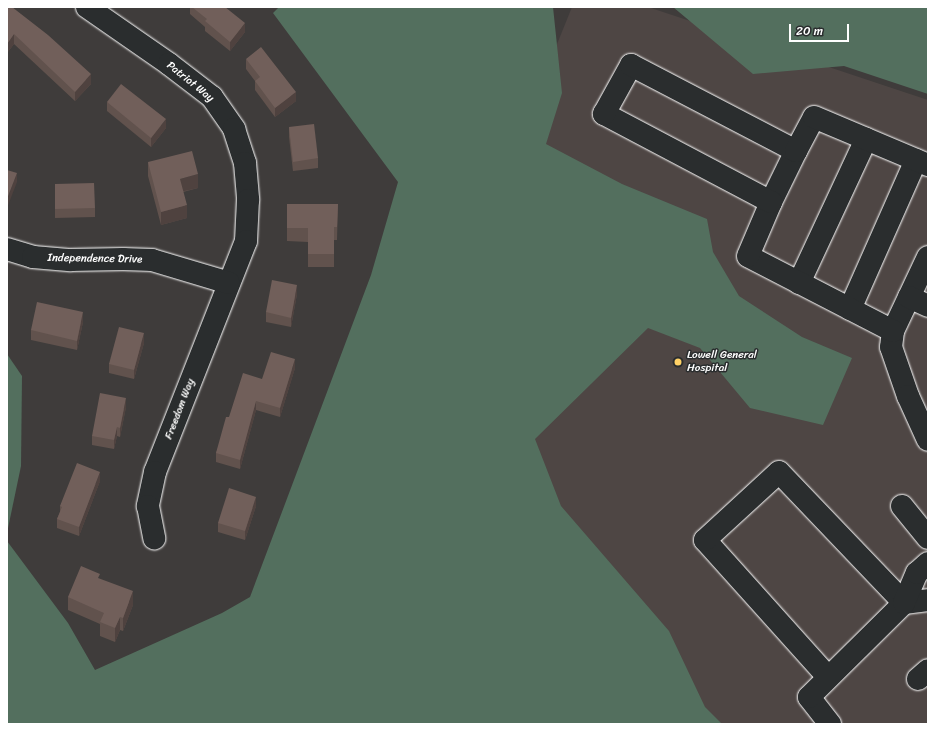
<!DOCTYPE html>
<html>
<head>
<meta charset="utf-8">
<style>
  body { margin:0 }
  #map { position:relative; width:935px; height:731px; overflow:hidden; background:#3f3c3b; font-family:Sriracha,sans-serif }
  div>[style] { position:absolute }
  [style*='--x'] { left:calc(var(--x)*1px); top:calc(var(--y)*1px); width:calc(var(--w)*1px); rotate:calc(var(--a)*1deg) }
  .built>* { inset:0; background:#4e4644 }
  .green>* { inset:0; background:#536f5e }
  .roads { filter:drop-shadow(0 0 1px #fff) drop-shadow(0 0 1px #fff) }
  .minor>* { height:22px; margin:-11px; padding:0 11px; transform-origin:11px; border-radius:11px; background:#2a2d2e }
  .wall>* { inset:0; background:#61524d }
  .shaded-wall>* { inset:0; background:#4f423f }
  .building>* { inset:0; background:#715f5a }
  .dots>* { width:11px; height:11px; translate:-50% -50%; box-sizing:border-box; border:2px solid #2a2d2e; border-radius:50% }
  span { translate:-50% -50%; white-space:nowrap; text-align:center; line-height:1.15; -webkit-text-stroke:3px #2a2d2e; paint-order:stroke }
  .street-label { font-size:11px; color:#fff }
  .poi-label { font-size:11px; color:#fff }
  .left { translate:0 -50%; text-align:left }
  .frame { position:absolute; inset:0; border:8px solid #fff; pointer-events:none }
  .scale { position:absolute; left:789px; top:24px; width:60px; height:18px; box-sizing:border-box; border:2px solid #fff; border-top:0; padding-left:5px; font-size:12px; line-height:14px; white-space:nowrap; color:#fff; -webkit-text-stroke:3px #2a2d2e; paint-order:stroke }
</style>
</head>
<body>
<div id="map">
  <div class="built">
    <div style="clip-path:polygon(572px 7px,648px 7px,928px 100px,928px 724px,456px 724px,323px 624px)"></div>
  </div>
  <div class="green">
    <div style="clip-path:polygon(279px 7px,553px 7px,562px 93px,546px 144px,622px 184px,707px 219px,713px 252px,739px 296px,802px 337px,852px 358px,823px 425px,750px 408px,700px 348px,648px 328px,535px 439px,561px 506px,669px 631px,705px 707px,722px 724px,7px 724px,7px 541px,68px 623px,95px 670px,222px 613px,250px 597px,371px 275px,398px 182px,273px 13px)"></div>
    <div style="clip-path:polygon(673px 7px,928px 7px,928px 94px,844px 66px,753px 74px)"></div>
    <div style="clip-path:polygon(7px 354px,22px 376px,21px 466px,7px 533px)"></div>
  </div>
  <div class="roads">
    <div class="minor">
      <div style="--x:87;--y:7;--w:100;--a:34.8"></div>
      <div style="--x:169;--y:64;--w:54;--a:37.5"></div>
      <div style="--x:212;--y:97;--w:39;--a:55"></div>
      <div style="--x:234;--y:129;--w:36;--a:72"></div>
      <div style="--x:245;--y:163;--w:37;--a:85"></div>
      <div style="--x:248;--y:200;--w:41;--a:92.8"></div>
      <div style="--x:246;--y:241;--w:248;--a:111.5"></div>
      <div style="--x:155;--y:472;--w:35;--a:102"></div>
      <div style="--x:148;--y:506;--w:33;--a:79"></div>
      <div style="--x:771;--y:202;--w:57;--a:-63.9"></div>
      <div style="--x:7;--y:249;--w:27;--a:17"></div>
      <div style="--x:33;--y:257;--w:38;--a:5"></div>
      <div style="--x:71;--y:260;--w:52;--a:-1.1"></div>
      <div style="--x:123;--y:259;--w:29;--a:2"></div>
      <div style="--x:152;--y:260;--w:80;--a:16.6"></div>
      <div style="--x:928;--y:257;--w:82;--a:115.3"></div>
      <div style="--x:893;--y:331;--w:16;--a:97"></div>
      <div style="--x:891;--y:347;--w:52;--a:70.9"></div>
      <div style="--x:908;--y:396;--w:48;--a:65.6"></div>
      <div style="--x:799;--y:283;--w:159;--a:-65"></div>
      <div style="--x:909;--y:297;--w:21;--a:25"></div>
      <div style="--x:850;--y:309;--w:163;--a:-66.1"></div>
      <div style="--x:893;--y:331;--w:163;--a:-152.7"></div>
      <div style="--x:748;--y:256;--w:59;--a:-66.9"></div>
      <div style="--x:771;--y:202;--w:189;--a:-152.2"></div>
      <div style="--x:604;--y:114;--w:56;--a:-61.1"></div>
      <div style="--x:631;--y:65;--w:186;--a:27.5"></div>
      <div style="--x:796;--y:151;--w:38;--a:-62"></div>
      <div style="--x:814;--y:117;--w:124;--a:22.8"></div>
      <div style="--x:902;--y:506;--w:41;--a:50.9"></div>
      <div style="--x:904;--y:603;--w:24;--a:-7"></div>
      <div style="--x:828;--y:677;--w:184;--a:-131.9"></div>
      <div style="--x:705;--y:540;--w:100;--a:-42.6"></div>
      <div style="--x:779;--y:472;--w:181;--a:46.3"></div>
      <div style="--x:918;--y:679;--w:13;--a:-42"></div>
      <div style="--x:830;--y:724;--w:34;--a:-128"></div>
      <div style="--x:809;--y:697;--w:134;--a:-44.7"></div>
      <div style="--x:904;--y:603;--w:33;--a:-67"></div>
      <div style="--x:917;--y:573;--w:15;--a:-42"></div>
    </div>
  </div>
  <div class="wall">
    <div style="clip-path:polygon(7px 7px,91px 84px,75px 101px,14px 44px,7px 53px)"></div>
    <div style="clip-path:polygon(190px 7px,225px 7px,245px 32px,230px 51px,205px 31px,205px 27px,190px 14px)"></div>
    <div style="clip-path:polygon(246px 59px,296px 101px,275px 117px,255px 90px,255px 81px,246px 69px)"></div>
    <div style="clip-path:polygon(107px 102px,166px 128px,151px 147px,107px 111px)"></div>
    <div style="clip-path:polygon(289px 127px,318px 158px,318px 168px,293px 171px,289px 137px)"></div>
    <div style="clip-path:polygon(148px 162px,198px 188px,183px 192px,187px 218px,161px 225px,148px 176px)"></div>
    <div style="clip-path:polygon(55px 194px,95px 208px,95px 217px,55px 218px)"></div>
    <div style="clip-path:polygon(287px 204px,338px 204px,337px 240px,334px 240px,334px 267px,308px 267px,308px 242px,287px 241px)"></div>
    <div style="clip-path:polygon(297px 294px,291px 327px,266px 322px,266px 312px)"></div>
    <div style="clip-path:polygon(83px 322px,77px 350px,31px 340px,31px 330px)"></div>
    <div style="clip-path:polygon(144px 343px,134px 379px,109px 373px,109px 364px)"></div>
    <div style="clip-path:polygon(295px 368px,280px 417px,256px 410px,240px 469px,216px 462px,216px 453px,229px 417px,262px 379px)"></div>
    <div style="clip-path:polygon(126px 407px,120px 437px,117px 436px,114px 449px,92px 445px,92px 436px)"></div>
    <div style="clip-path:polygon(100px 481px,79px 536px,57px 528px,57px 519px,60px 512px,60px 506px)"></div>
    <div style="clip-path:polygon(256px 506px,245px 540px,218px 532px,218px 523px)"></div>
    <div style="clip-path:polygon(100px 579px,133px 605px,123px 631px,120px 630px,115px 642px,100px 636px,100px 624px,68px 610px,68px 597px)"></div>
  </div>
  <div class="shaded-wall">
    <div style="clip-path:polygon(245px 23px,245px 32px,230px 51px,230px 42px)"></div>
    <div style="clip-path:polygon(14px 34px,14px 44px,7px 53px,7px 44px)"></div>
    <div style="clip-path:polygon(91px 74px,91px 84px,75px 101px,75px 92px)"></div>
    <div style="clip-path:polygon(296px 92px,296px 101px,275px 117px,275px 108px)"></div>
    <div style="clip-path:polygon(166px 119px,166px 128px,151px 147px,151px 138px)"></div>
    <div style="clip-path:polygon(17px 173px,17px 182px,7px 208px,7px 199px)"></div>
    <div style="clip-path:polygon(198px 174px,198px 188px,180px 192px,180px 179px)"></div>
    <div style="clip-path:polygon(187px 205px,187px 218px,161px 225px,161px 212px)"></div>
    <div style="clip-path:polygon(297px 285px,297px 294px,291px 327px,291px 318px)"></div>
    <div style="clip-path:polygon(83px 312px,83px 322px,77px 350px,77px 341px)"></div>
    <div style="clip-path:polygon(144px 333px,144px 343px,134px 379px,134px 370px)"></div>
    <div style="clip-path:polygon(295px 359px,295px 368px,280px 417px,280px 408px)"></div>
    <div style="clip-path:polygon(126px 398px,126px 407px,120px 437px,120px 428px)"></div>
    <div style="clip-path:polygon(256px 401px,256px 410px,240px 469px,240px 460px)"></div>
    <div style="clip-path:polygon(117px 427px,117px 436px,114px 449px,114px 440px)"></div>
    <div style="clip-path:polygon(100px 472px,100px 481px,79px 536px,79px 527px)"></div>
    <div style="clip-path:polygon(256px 497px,256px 506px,245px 540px,245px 531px)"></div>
    <div style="clip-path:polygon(133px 591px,133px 605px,123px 631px,123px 618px)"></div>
    <div style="clip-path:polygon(120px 617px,120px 630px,115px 642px,115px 628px)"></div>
  </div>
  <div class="building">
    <div style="clip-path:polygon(7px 7px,12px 7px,48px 35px,91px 74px,75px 92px,14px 34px,7px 44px)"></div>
    <div style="clip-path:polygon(192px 7px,225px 7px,245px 23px,230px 42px,205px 21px,207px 19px)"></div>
    <div style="clip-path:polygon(261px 47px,296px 92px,275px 108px,255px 81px,260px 77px,246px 59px)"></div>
    <div style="clip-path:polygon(121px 84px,166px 119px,151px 138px,107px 102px)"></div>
    <div style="clip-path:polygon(314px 124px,318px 158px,293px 162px,289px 127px)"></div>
    <div style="clip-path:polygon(192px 151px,198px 174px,180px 179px,187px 205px,161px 212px,148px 162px)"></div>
    <div style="clip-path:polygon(7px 170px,17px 173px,7px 199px)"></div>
    <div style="clip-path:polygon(94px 183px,95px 208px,55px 209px,55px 184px)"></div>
    <div style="clip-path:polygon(287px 204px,338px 204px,337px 227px,334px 227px,334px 254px,308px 254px,308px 228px,287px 228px)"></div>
    <div style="clip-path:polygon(272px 280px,297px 285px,291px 318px,266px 312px)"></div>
    <div style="clip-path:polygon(37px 302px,83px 312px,77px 341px,31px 330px)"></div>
    <div style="clip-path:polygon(119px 327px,144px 333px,134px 370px,109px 364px)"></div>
    <div style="clip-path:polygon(271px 352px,295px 359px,280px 408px,256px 401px,240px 460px,216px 453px,226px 417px,229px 417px,243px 373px,262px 379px)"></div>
    <div style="clip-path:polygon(100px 393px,126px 398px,120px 428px,117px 427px,114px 440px,92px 436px)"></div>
    <div style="clip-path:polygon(77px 463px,100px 472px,79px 527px,57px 519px,62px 507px,60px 506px)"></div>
    <div style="clip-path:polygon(229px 488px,256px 497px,245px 531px,218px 523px)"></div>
    <div style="clip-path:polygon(81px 566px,100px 574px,98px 578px,133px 591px,123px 618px,120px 617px,115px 628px,100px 622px,104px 613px,68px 597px)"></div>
  </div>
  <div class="dots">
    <div style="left:678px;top:362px;background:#ffd166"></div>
  </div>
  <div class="street-label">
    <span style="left:190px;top:82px;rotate:39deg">Patriot Way</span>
    <span style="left:95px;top:259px;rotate:1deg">Independence Drive</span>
    <span style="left:180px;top:409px;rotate:-69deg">Freedom Way</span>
  </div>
  <div class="poi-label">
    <span class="left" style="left:687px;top:362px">Lowell General<br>Hospital</span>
  </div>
  <div class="frame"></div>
  <div class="scale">20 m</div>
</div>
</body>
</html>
